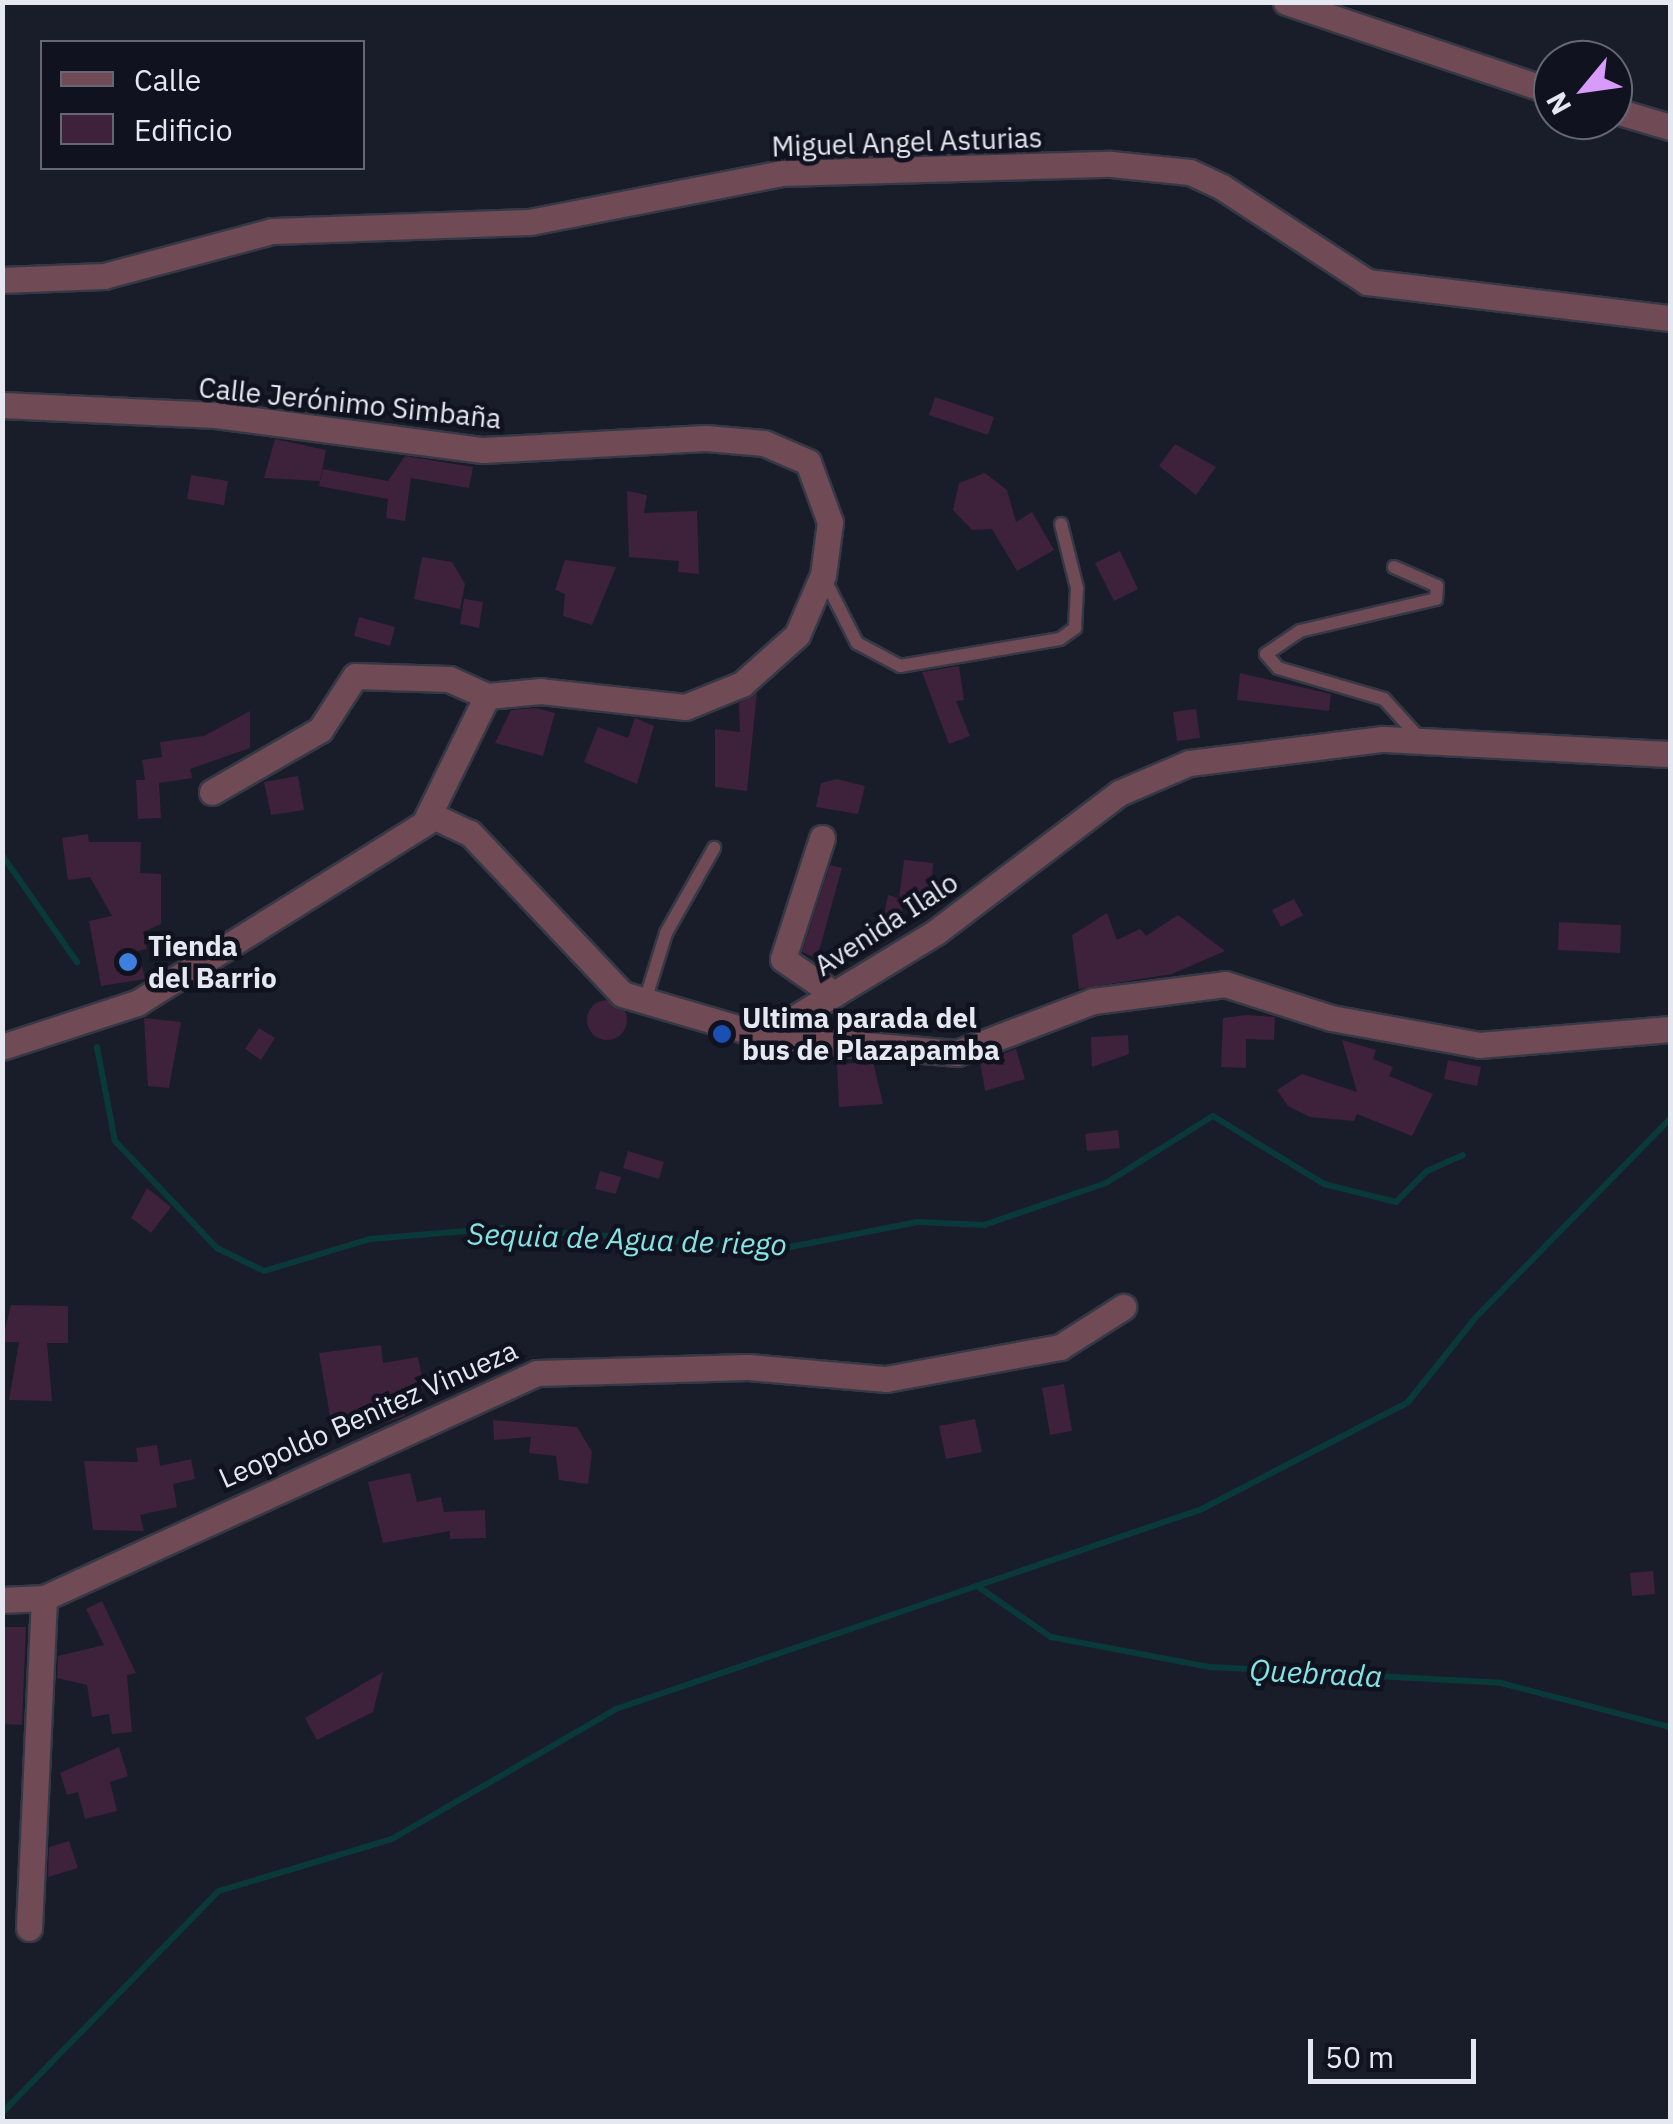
<!DOCTYPE html>
<meta charset="utf-8">
<style>
body{margin:0}
#map{position:relative;width:1673px;height:2124px;overflow:hidden;background:#191d29;font-family:"IBM Plex Sans",sans-serif}
div>[style]{position:absolute}
[style*='--x']{left:calc(var(--x)*1px);top:calc(var(--y)*1px);width:calc(var(--w)*1px);rotate:calc(var(--a)*1deg)}
.stream>*{height:6px;margin:-3px;padding:0 3px;transform-origin:3px;border-radius:3px;background:#0a3939}
.building>*{inset:0;background:#3e213a}
.round{border-radius:50%}
.roads{filter:drop-shadow(2px 0 #363945) drop-shadow(-2px 0 #363945) drop-shadow(0 2px #363945) drop-shadow(0 -2px #363945)}
.service>*{height:12px;margin:-6px;padding:0 6px;transform-origin:6px;border-radius:6px;background:#704a55}
.minor>*{height:25px;margin:-12.5px;padding:0 12.5px;transform-origin:12.5px;border-radius:12.5px;background:#704a55}
.dots>*{width:28px;height:28px;translate:-50% -50%;box-sizing:border-box;border:5px solid #10131f;border-radius:50%}
span{translate:-50% -50%;white-space:nowrap;text-align:center;line-height:1.15;-webkit-text-stroke:9px #10131f;paint-order:stroke}
.street-label{font-size:28px;color:#e5e8f1}
.poi-label{font-size:28px;color:#e5e8f1;font-weight:700}
.left{translate:0 -50%;text-align:left}
.water-label{font-size:30px;color:#84e3e3;font-style:italic}
.frame{position:absolute;inset:0;border:5px solid #e5e8f1;pointer-events:none}
.legend{position:absolute;left:40px;top:40px;width:325px;height:130px;box-sizing:border-box;background:#10131f;border:2px solid #656873;margin:0;padding:12px 18px;list-style:none;font-size:30px;color:#e5e8f1}
.legend li{display:flex;align-items:center;gap:20px;height:50px}
.legend b{width:50px;border:2px solid #656873}
.north{position:absolute;left:1533px;top:40px;width:100px;height:100px;box-sizing:border-box;background:#10131f;border:2px solid #656873;border-radius:50%;rotate:241deg;font-size:28px;font-weight:700;line-height:40px;text-align:center;color:#e5e8f1}
.north::after{content:'';display:block;margin:auto;width:35px;height:45px;background:#d79bf9;clip-path:polygon(50% 0,100% 100%,50% 72%,0 100%)}
.scale{position:absolute;left:1308px;top:2039px;width:168px;height:45px;box-sizing:border-box;border:5px solid #e5e8f1;border-top:0;padding-left:12px;font-size:30px;line-height:35px;white-space:nowrap;color:#e5e8f1;-webkit-text-stroke:8px #10131f;paint-order:stroke}
</style>
<div id="map">
<div class="stream">
<i style="--x:2;--y:855;--w:131;--a:55"></i>
<i style="--x:97;--y:1047;--w:96;--a:79.2"></i>
<i style="--x:115;--y:1141;--w:148;--a:46.4"></i>
<i style="--x:217;--y:1248;--w:52;--a:26.1"></i>
<i style="--x:264;--y:1271;--w:111;--a:-16.8"></i>
<i style="--x:370;--y:1239;--w:132;--a:-4.8"></i>
<i style="--x:502;--y:1228;--w:279;--a:4.3"></i>
<i style="--x:780;--y:1249;--w:140;--a:-11.1"></i>
<i style="--x:917;--y:1222;--w:67;--a:2.6"></i>
<i style="--x:984;--y:1225;--w:129;--a:-19"></i>
<i style="--x:1106;--y:1183;--w:126;--a:-32.1"></i>
<i style="--x:1213;--y:1116;--w:130;--a:31.5"></i>
<i style="--x:1324;--y:1184;--w:74;--a:14"></i>
<i style="--x:1396;--y:1202;--w:44;--a:-45"></i>
<i style="--x:1427;--y:1171;--w:39;--a:-24"></i>
<i style="--x:977;--y:1586;--w:90;--a:34.6"></i>
<i style="--x:1051;--y:1637;--w:162;--a:10.7"></i>
<i style="--x:1210;--y:1667;--w:291;--a:3.1"></i>
<i style="--x:1501;--y:1683;--w:175;--a:14.6"></i>
<i style="--x:2;--y:2113;--w:310;--a:-45.7"></i>
<i style="--x:219;--y:1891;--w:181;--a:-16.7"></i>
<i style="--x:392;--y:1839;--w:259;--a:-30.1"></i>
<i style="--x:616;--y:1709;--w:619;--a:-18.84"></i>
<i style="--x:1202;--y:1509;--w:232;--a:-27.4"></i>
<i style="--x:1408;--y:1402;--w:109;--a:-51.3"></i>
<i style="--x:1476;--y:1317;--w:277;--a:-45.6"></i>
</div>
<div class="building">
<i style="clip-path:polygon(935px 397px,994px 417px,988px 435px,929px 415px)"></i>
<i style="clip-path:polygon(275px 439px,326px 450px,320px 481px,264px 478px)"></i>
<i style="clip-path:polygon(1175px 444px,1216px 467px,1196px 495px,1159px 466px)"></i>
<i style="clip-path:polygon(405px 456px,473px 467px,469px 488px,411px 478px,405px 521px,386px 518px,388px 499px,319px 486px,323px 469px,388px 481px)"></i>
<i style="clip-path:polygon(985px 473px,1007px 490px,1016px 522px,1032px 512px,1054px 550px,1017px 571px,992px 529px,972px 530px,953px 510px,959px 483px)"></i>
<i style="clip-path:polygon(191px 475px,228px 481px,224px 505px,187px 499px)"></i>
<i style="clip-path:polygon(627px 491px,647px 495px,644px 513px,697px 511px,699px 574px,678px 572px,679px 561px,629px 557px)"></i>
<i style="clip-path:polygon(1120px 551px,1138px 589px,1114px 601px,1095px 563px)"></i>
<i style="clip-path:polygon(422px 557px,452px 562px,465px 584px,460px 609px,414px 599px)"></i>
<i style="clip-path:polygon(565px 560px,616px 567px,592px 625px,563px 616px,565px 594px,555px 590px)"></i>
<i style="clip-path:polygon(464px 599px,483px 602px,479px 628px,460px 624px)"></i>
<i style="clip-path:polygon(359px 617px,395px 627px,390px 646px,354px 636px)"></i>
<i style="clip-path:polygon(959px 666px,964px 700px,956px 701px,970px 736px,949px 744px,922px 672px)"></i>
<i style="clip-path:polygon(1240px 673px,1331px 694px,1329px 711px,1237px 700px)"></i>
<i style="clip-path:polygon(757px 692px,747px 791px,715px 787px,715px 729px,740px 732px,739px 703px)"></i>
<i style="clip-path:polygon(536px 708px,555px 713px,543px 756px,495px 743px,511px 710px)"></i>
<i style="clip-path:polygon(1196px 709px,1200px 738px,1177px 741px,1173px 712px)"></i>
<i style="clip-path:polygon(250px 711px,250px 748px,190px 769px,192px 778px,159px 783px,161px 818px,138px 819px,136px 780px,145px 780px,142px 760px,162px 757px,160px 742px,204px 736px)"></i>
<i style="clip-path:polygon(635px 718px,654px 726px,637px 784px,584px 762px,598px 727px,628px 738px)"></i>
<i style="clip-path:polygon(298px 776px,304px 810px,271px 815px,264px 782px)"></i>
<i style="clip-path:polygon(837px 779px,865px 786px,858px 814px,816px 807px,821px 783px)"></i>
<i style="clip-path:polygon(88px 834px,89px 842px,141px 842px,140px 873px,161px 874px,161px 924px,143px 932px,147px 949px,138px 951px,145px 979px,101px 986px,89px 921px,112px 916px,90px 877px,68px 880px,62px 838px)"></i>
<i style="clip-path:polygon(904px 860px,933px 863px,931px 898px,903px 907px,900px 925px,883px 921px,888px 895px,899px 898px)"></i>
<i style="clip-path:polygon(830px 865px,842px 868px,817px 958px,802px 952px)"></i>
<i style="clip-path:polygon(1294px 899px,1303px 915px,1281px 927px,1272px 910px)"></i>
<i style="clip-path:polygon(1107px 913px,1117px 940px,1140px 929px,1146px 936px,1178px 915px,1225px 951px,1172px 974px,1079px 989px,1072px 935px)"></i>
<i style="clip-path:polygon(1559px 922px,1621px 925px,1620px 953px,1558px 950px)"></i>
<i class="round" style="left:587px;top:1000px;width:40px;height:40px"></i>
<i style="clip-path:polygon(1246px 1015px,1275px 1017px,1274px 1040px,1246px 1039px,1246px 1068px,1221px 1067px,1223px 1018px)"></i>
<i style="clip-path:polygon(144px 1018px,181px 1022px,169px 1088px,148px 1086px)"></i>
<i style="clip-path:polygon(259px 1028px,275px 1038px,261px 1060px,245px 1049px)"></i>
<i style="clip-path:polygon(1128px 1035px,1129px 1054px,1092px 1067px,1091px 1037px)"></i>
<i style="clip-path:polygon(1342px 1040px,1376px 1050px,1373px 1059px,1393px 1067px,1389px 1076px,1433px 1094px,1412px 1136px,1357px 1114px,1354px 1121px,1310px 1117px,1288px 1106px,1277px 1090px,1302px 1074px,1357px 1092px)"></i>
<i style="clip-path:polygon(1016px 1049px,1025px 1079px,985px 1091px,980px 1062px)"></i>
<i style="clip-path:polygon(1448px 1060px,1481px 1067px,1477px 1086px,1444px 1079px)"></i>
<i style="clip-path:polygon(873px 1062px,883px 1104px,839px 1107px,837px 1064px)"></i>
<i style="clip-path:polygon(1118px 1130px,1120px 1148px,1087px 1151px,1085px 1134px)"></i>
<i style="clip-path:polygon(628px 1151px,664px 1162px,659px 1179px,623px 1168px)"></i>
<i style="clip-path:polygon(600px 1171px,621px 1177px,616px 1194px,595px 1189px)"></i>
<i style="clip-path:polygon(147px 1188px,171px 1207px,151px 1233px,131px 1218px)"></i>
<i style="clip-path:polygon(11px 1305px,68px 1306px,68px 1343px,47px 1343px,52px 1401px,9px 1400px,19px 1342px,2px 1342px)"></i>
<i style="clip-path:polygon(381px 1345px,383px 1363px,418px 1357px,424px 1388px,401px 1392px,405px 1416px,334px 1440px,319px 1353px)"></i>
<i style="clip-path:polygon(1064px 1384px,1072px 1431px,1050px 1435px,1042px 1388px)"></i>
<i style="clip-path:polygon(975px 1419px,982px 1452px,946px 1459px,939px 1426px)"></i>
<i style="clip-path:polygon(493px 1420px,577px 1427px,592px 1452px,588px 1484px,559px 1480px,556px 1456px,529px 1453px,531px 1437px,494px 1440px)"></i>
<i style="clip-path:polygon(157px 1445px,160px 1466px,191px 1459px,195px 1479px,173px 1484px,177px 1507px,140px 1515px,144px 1531px,93px 1530px,84px 1461px,138px 1462px,136px 1448px)"></i>
<i style="clip-path:polygon(410px 1473px,417px 1502px,441px 1497px,444px 1512px,485px 1510px,486px 1538px,450px 1539px,450px 1531px,383px 1543px,368px 1482px)"></i>
<i style="clip-path:polygon(1653px 1571px,1655px 1594px,1632px 1596px,1630px 1573px)"></i>
<i style="clip-path:polygon(102px 1601px,136px 1673px,127px 1675px,132px 1732px,112px 1734px,109px 1714px,92px 1717px,87px 1685px,57px 1678px,58px 1656px,104px 1645px,86px 1609px)"></i>
<i style="clip-path:polygon(2px 1627px,26px 1627px,22px 1725px,2px 1724px)"></i>
<i style="clip-path:polygon(383px 1672px,373px 1712px,317px 1740px,305px 1718px)"></i>
<i style="clip-path:polygon(119px 1747px,128px 1776px,110px 1782px,117px 1811px,85px 1819px,78px 1792px,67px 1795px,60px 1773px)"></i>
<i style="clip-path:polygon(69px 1841px,78px 1868px,48px 1877px,49px 1847px)"></i>
</div>
<div class="roads">
<div class="service">
<i style="--x:1394;--y:567;--w:47;--a:23.8"></i>
<i style="--x:1437;--y:586;--w:13;--a:94"></i>
<i style="--x:1436;--y:599;--w:140;--a:166.8"></i>
<i style="--x:1300;--y:631;--w:41;--a:145.9"></i>
<i style="--x:1266;--y:654;--w:18;--a:49"></i>
<i style="--x:1278;--y:668;--w:110;--a:16.3"></i>
<i style="--x:1384;--y:699;--w:55;--a:47.9"></i>
<i style="--x:824;--y:578;--w:73;--a:63.1"></i>
<i style="--x:857;--y:643;--w:49;--a:28.1"></i>
<i style="--x:900;--y:666;--w:162;--a:-9.6"></i>
<i style="--x:1060;--y:639;--w:19;--a:-36"></i>
<i style="--x:1075;--y:628;--w:40;--a:-87.1"></i>
<i style="--x:1077;--y:588;--w:66;--a:-104"></i>
<i style="--x:645;--y:1001;--w:71;--a:-72.8"></i>
<i style="--x:666;--y:933;--w:98;--a:-60.5"></i>
</div>
<div class="minor">
<i style="--x:1286;--y:2;--w:282;--a:18.6"></i>
<i style="--x:1613;--y:110;--w:59;--a:16.6"></i>
<i style="--x:2;--y:280;--w:102;--a:-2.2"></i>
<i style="--x:104;--y:276;--w:174;--a:-15"></i>
<i style="--x:272;--y:231;--w:258;--a:-2"></i>
<i style="--x:530;--y:222;--w:256;--a:-11"></i>
<i style="--x:781;--y:173;--w:330;--a:-1.6"></i>
<i style="--x:1111;--y:164;--w:79;--a:5.8"></i>
<i style="--x:1190;--y:172;--w:35;--a:25"></i>
<i style="--x:1222;--y:187;--w:173;--a:33.2"></i>
<i style="--x:1367;--y:282;--w:305;--a:6.8"></i>
<i style="--x:2;--y:405;--w:214;--a:2.7"></i>
<i style="--x:216;--y:415;--w:269;--a:7.5"></i>
<i style="--x:483;--y:450;--w:223;--a:-3.1"></i>
<i style="--x:706;--y:438;--w:58;--a:4.9"></i>
<i style="--x:764;--y:443;--w:48;--a:23.4"></i>
<i style="--x:808;--y:462;--w:64;--a:69.9"></i>
<i style="--x:830;--y:522;--w:53;--a:97.5"></i>
<i style="--x:823;--y:575;--w:65;--a:113.4"></i>
<i style="--x:797;--y:635;--w:74;--a:138.3"></i>
<i style="--x:742;--y:684;--w:61;--a:158"></i>
<i style="--x:685;--y:707;--w:145;--a:-173.7"></i>
<i style="--x:541;--y:691;--w:54;--a:174.7"></i>
<i style="--x:487;--y:696;--w:138;--a:116.2"></i>
<i style="--x:212;--y:792;--w:125;--a:-29.9"></i>
<i style="--x:320;--y:730;--w:64;--a:-57.1"></i>
<i style="--x:355;--y:676;--w:94;--a:1.8"></i>
<i style="--x:449;--y:679;--w:42;--a:24.1"></i>
<i style="--x:822;--y:838;--w:127;--a:107.9"></i>
<i style="--x:783;--y:959;--w:62;--a:34.5"></i>
<i style="--x:765;--y:1036;--w:193;--a:5.1"></i>
<i style="--x:957;--y:1053;--w:146;--a:-20.9"></i>
<i style="--x:1093;--y:1001;--w:133;--a:-7.3"></i>
<i style="--x:1225;--y:984;--w:111;--a:17.8"></i>
<i style="--x:1331;--y:1018;--w:150;--a:10.3"></i>
<i style="--x:1479;--y:1045;--w:192;--a:-4.8"></i>
<i style="--x:2;--y:1047;--w:142;--a:-18.1"></i>
<i style="--x:137;--y:1003;--w:351;--a:-32"></i>
<i style="--x:435;--y:817;--w:38;--a:25"></i>
<i style="--x:470;--y:833;--w:221;--a:46.6"></i>
<i style="--x:622;--y:994;--w:149;--a:16.4"></i>
<i style="--x:765;--y:1036;--w:200;--a:-31.3"></i>
<i style="--x:936;--y:932;--w:230;--a:-37.2"></i>
<i style="--x:1119;--y:793;--w:76;--a:-23.2"></i>
<i style="--x:1189;--y:763;--w:195;--a:-7.1"></i>
<i style="--x:1383;--y:739;--w:287;--a:3"></i>
<i style="--x:2;--y:1600;--w:42;--a:-2.7"></i>
<i style="--x:44;--y:1598;--w:542;--a:-24.53"></i>
<i style="--x:537;--y:1373;--w:211;--a:-1.6"></i>
<i style="--x:748;--y:1367;--w:139;--a:5"></i>
<i style="--x:886;--y:1379;--w:177;--a:-10.4"></i>
<i style="--x:1060;--y:1347;--w:75;--a:-32.4"></i>
<i style="--x:29;--y:1928;--w:330;--a:-87.4"></i>
</div>
</div>
<div class="dots">
<i style="left:128px;top:962px;background:#3f7fe0"></i>
<i style="left:722px;top:1034px;background:#1a4fb4"></i>
</div>
<div class="street-label">
<span style="left:907px;top:142px;rotate:-2deg">Miguel Angel Asturias</span>
<span style="left:350px;top:403px;rotate:6deg">Calle Jerónimo Simbaña</span>
<span style="left:886px;top:924px;rotate:-33deg">Avenida Ilalo</span>
<span style="left:368px;top:1414px;rotate:-24deg">Leopoldo Benitez Vinueza</span>
</div>
<div class="poi-label">
<span class="left" style="left:148px;top:962px">Tienda<br>del Barrio</span>
<span class="left" style="left:742px;top:1034px">Ultima parada del<br>bus de Plazapamba</span>
</div>
<div class="water-label">
<span style="left:627px;top:1239px;rotate:2deg">Sequia de Agua de riego</span>
<span style="left:1316px;top:1673px;rotate:3deg">Quebrada</span>
</div>
<div class="frame"></div>
<ul class="legend">
<li><b style="height:12px;background:#704a55"></b>Calle</li>
<li><b style="height:28px;background:#3e213a"></b>Edificio</li>
</ul>
<div class="north">N</div>
<div class="scale">50 m</div>
</div>
